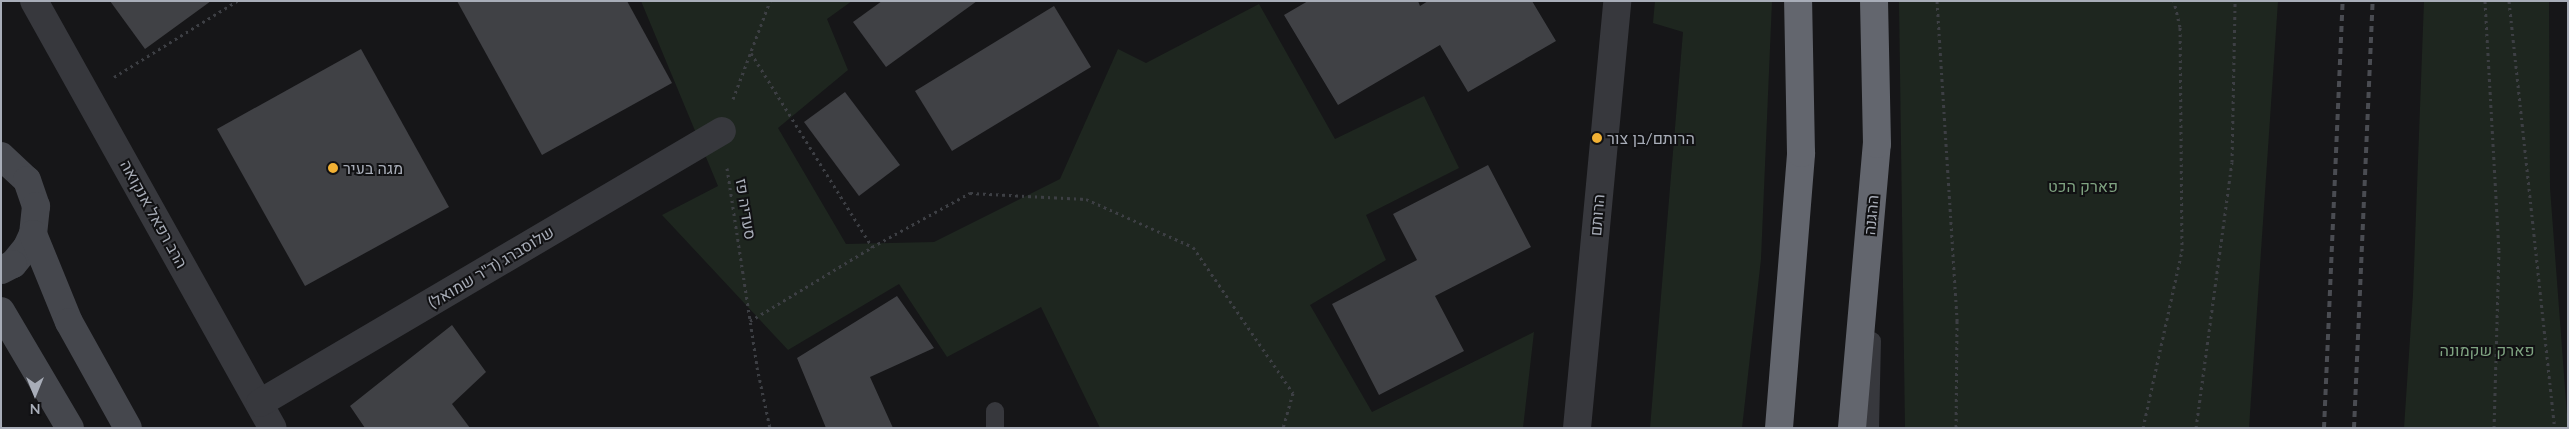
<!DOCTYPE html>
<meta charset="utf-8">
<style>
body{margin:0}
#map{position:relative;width:2569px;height:429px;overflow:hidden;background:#161618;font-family:Lato,Heebo,sans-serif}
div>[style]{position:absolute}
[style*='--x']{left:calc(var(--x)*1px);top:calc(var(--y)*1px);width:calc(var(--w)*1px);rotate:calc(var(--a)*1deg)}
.green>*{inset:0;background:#1e261f}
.building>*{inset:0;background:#404145}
.path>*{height:3px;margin-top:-1.5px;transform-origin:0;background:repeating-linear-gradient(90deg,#3d3f44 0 2.5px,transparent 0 6.5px)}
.lane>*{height:18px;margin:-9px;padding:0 9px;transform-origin:9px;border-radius:9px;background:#37383d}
.street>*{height:28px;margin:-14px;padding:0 14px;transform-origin:14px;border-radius:14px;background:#37383d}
.secondary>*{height:28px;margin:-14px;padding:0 14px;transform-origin:14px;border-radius:14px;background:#45474d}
.highway>*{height:28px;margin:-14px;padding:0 14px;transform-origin:14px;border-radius:14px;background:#63666e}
.rail>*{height:4px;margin-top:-2px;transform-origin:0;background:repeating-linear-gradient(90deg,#4a4c52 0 6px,transparent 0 11px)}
.dots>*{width:14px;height:14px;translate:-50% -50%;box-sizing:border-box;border:2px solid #111113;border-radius:50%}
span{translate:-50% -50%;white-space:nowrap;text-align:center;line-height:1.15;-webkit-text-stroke:4px #111113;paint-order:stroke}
.poi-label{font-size:16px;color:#a8adb8}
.left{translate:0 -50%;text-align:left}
.park-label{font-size:16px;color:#7fa381}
.street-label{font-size:16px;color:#a8adb8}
.frame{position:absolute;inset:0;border:2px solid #a8adb8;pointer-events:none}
.north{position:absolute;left:10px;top:369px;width:50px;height:50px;-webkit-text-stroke:4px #111113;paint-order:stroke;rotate:180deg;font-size:14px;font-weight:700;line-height:20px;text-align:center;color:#a8adb8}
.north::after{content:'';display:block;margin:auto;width:18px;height:22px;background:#a8adb8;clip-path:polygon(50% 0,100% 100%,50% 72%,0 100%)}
</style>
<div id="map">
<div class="green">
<i style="clip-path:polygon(641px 1px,852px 1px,827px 19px,848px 70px,778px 128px,846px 244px,934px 242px,1060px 179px,1118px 49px,1146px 63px,1259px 4px,1335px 139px,1424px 96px,1459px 168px,1366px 215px,1386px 260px,1310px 305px,1372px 412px,1534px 332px,1523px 428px,1100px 428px,1041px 307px,947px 357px,899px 284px,788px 350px,662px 215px,718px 186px)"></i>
<i style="clip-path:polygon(1655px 1px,1772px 1px,1761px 259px,1742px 428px,1650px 428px,1683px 32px,1653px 23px)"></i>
<i style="clip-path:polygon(1899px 1px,2278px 1px,2249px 428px,1905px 428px)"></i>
<i style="clip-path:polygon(2424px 1px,2549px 1px,2550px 188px,2568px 428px,2404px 428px,2413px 294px)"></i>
</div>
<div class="building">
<i style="clip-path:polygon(110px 1px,211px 1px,145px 49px)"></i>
<i style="clip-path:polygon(457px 1px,627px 1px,672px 83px,542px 155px)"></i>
<i style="clip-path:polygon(882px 1px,977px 1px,886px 67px,853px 22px)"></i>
<i style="clip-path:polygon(1308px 1px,1418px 1px,1420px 6px,1428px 1px,1532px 1px,1556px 41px,1468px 92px,1440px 45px,1338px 105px,1284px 15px)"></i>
<i style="clip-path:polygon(1054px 6px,1091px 67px,952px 151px,915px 91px)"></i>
<i style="clip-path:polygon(361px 49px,449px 207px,305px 286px,217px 129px)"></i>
<i style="clip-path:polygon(845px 92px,900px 165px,859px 196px,804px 122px)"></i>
<i style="clip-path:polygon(1488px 165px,1531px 247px,1435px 296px,1464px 351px,1379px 395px,1332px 304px,1417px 260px,1393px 214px)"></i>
<i style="clip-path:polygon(897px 296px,934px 348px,870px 377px,893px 428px,826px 428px,797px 358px)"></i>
<i style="clip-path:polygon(452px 325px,486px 372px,452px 404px,470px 428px,365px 428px,350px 406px)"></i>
</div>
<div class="path">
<i style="--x:1937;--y:1;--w:321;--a:86.4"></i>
<i style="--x:1957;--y:321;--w:107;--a:90.5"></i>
<i style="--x:2485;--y:1;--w:249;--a:86.8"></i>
<i style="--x:2499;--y:250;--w:178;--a:91.6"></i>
<i style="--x:2509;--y:1;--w:429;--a:83.9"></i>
<i style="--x:751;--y:53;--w:229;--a:58"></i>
<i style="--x:872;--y:247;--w:112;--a:-28.9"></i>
<i style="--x:970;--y:193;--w:116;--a:3"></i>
<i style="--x:1086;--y:199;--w:117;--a:24.2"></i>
<i style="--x:1193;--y:247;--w:177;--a:55.6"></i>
<i style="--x:1293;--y:393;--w:36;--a:106"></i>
<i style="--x:114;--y:77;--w:145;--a:-31.7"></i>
<i style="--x:733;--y:99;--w:105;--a:-69.3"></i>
<i style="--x:727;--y:168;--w:201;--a:81.4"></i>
<i style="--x:757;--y:367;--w:62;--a:78"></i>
<i style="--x:750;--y:321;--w:143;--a:-31.2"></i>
<i style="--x:2143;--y:428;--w:181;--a:-77.6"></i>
<i style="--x:2182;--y:251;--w:224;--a:-90.5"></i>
<i style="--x:2180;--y:27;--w:27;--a:-103"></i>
<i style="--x:2196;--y:428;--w:268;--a:-82.3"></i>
<i style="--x:2232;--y:162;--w:161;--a:-88.9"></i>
</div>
<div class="lane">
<i style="--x:995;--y:411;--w:17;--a:90"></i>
<i style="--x:1870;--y:428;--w:87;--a:-88.7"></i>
</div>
<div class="street">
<i style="--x:34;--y:1;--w:489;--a:60.8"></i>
<i style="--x:260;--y:403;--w:536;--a:-30.49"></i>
<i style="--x:1577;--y:428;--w:429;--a:-84.6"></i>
</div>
<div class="secondary">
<i style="--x:1;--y:156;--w:35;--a:43"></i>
<i style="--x:27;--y:180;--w:28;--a:71"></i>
<i style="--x:36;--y:206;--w:28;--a:96"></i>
<i style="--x:33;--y:234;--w:14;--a:115"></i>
<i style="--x:27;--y:247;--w:22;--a:129"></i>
<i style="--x:13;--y:264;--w:13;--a:153"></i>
<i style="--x:33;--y:234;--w:95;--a:67.8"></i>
<i style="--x:69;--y:322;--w:121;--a:60.9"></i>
<i style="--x:1;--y:311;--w:136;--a:59.5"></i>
</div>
<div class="highway">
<i style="--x:1779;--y:428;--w:276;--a:-85.4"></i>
<i style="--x:1801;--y:153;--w:152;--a:-91.1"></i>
<i style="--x:1852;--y:428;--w:285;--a:-85"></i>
<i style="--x:1877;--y:144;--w:143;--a:-91.2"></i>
</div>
<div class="rail">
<i style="--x:2324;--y:428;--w:427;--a:-87.5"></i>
<i style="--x:2354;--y:428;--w:427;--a:-87.5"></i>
</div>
<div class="dots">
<i style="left:1597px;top:138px;background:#f2b134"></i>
<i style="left:333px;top:168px;background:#f2b134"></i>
</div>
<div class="poi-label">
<span class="left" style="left:1607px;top:138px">הרותם/בן צור</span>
<span class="left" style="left:343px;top:168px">מגה בעיר</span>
</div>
<div class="park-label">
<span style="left:2083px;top:186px">פארק הכט</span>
<span style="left:2487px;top:350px">פארק שקמונה</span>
</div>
<div class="street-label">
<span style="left:746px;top:209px;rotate:81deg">סעדיה פז</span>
<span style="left:154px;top:214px;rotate:61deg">הרב רפאל אנקואה</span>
<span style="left:1597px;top:215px;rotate:-85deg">הרותם</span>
<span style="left:1871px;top:215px;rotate:-85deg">ההגנה</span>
<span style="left:491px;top:267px;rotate:-31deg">שלוסברג (ד"ר שמואל)</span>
</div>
<div class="frame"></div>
<div class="north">N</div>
</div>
